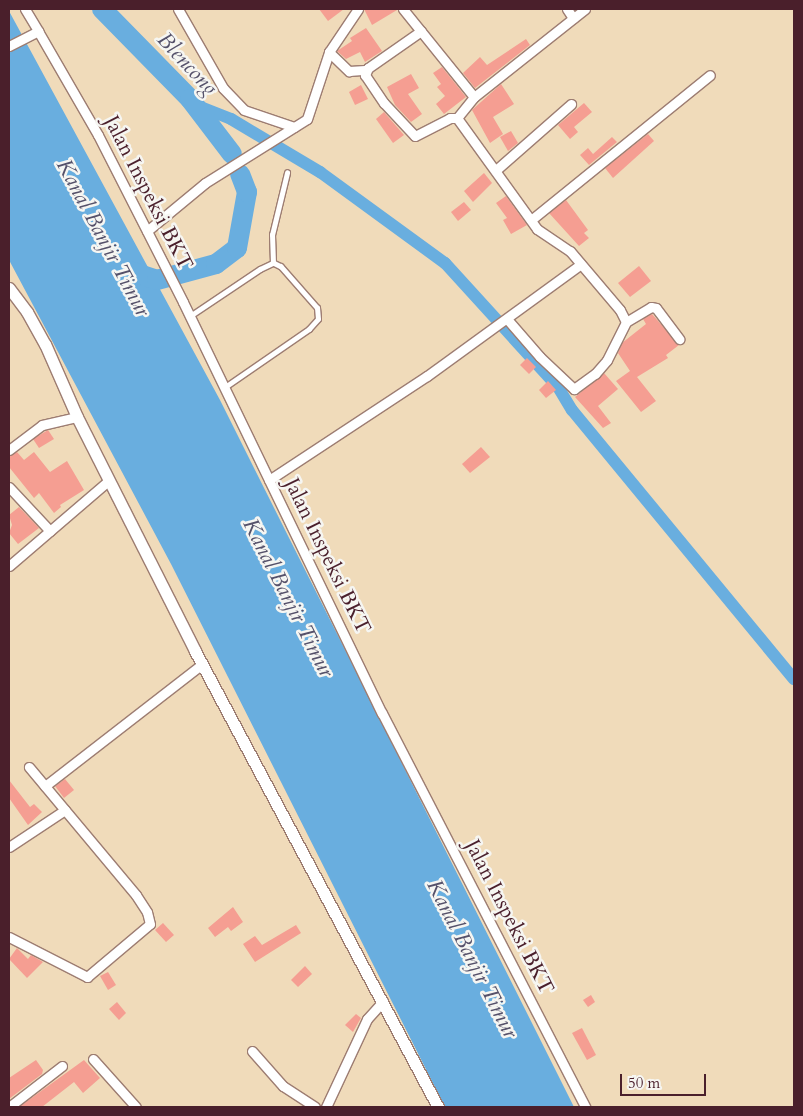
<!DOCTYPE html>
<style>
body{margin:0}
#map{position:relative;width:803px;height:1116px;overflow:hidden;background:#f0dbba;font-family:Cardo,serif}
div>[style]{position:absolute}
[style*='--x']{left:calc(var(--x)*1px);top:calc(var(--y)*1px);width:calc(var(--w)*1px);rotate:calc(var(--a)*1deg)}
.water>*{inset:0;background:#69aedf}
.canal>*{height:12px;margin:-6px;padding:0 6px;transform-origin:6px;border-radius:6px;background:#69aedf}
.river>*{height:20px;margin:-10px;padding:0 10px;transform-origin:10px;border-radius:10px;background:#69aedf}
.building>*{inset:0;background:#f59e92}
.roads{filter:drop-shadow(1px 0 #9d7d72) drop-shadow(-1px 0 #9d7d72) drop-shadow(0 1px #9d7d72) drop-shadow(0 -1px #9d7d72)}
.service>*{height:4.5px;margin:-2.25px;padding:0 2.25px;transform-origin:2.25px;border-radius:2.25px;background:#fff}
.minor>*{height:9px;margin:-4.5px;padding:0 4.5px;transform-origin:4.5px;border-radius:4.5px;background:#fff}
.tertiary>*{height:11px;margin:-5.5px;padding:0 5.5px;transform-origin:5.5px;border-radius:5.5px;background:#fff}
span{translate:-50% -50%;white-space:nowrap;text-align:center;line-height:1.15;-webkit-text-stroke:5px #f6f6f2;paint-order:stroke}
.street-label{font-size:21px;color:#4a1f2b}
.water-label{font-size:22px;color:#55516a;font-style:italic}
.frame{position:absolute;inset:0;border:10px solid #4a1f2b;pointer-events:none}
.scale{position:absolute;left:620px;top:1074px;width:86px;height:22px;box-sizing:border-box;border:2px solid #4a1f2b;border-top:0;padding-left:6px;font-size:15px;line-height:18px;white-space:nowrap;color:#4a1f2b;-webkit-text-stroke:4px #f6f6f2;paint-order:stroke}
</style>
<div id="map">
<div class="water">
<i style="clip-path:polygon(9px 11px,220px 400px,574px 1107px,445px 1107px,171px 564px,9px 260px)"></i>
</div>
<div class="canal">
<i style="--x:193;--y:104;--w:41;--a:21.5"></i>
<i style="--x:231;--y:119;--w:104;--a:30.8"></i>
<i style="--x:320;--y:172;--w:155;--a:36.1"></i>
<i style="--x:445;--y:263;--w:168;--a:47.7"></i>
<i style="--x:558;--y:387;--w:27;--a:59"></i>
<i style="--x:572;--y:410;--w:349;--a:50.5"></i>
</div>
<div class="river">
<i style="--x:102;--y:9;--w:126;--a:45.6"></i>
<i style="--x:190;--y:99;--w:69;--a:52.6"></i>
<i style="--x:130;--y:271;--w:28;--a:18"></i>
<i style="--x:157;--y:280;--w:61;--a:-15.2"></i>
<i style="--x:216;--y:264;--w:26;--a:-37"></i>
<i style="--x:237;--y:248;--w:57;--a:-79.9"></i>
<i style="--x:247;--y:192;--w:19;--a:-111"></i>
</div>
<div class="building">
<i style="clip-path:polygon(319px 9px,344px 9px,328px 21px)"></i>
<i style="clip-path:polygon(364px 9px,397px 9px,397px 10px,372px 25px)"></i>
<i style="clip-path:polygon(366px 28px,382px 51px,365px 62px,360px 52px,346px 59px,337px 51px,352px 41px,350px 38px)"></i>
<i style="clip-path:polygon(526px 39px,530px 45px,475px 88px,463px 73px,480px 57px,487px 65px)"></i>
<i style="clip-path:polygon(442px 67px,466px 97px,444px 114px,436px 104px,445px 96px,437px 87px,441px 84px,433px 73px)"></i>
<i style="clip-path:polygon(411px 74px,419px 88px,408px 94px,422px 114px,411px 122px,395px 105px,387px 87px)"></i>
<i style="clip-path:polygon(501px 84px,514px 104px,493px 117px,503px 134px,490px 143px,472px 110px)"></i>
<i style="clip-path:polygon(361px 85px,368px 99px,355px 105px,349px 92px)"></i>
<i style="clip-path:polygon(584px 103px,592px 112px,574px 127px,578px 132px,570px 139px,558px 125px)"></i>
<i style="clip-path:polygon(384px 112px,404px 135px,393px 143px,376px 119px)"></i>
<i style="clip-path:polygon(511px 131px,518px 143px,508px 151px,500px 137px)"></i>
<i style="clip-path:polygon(648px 134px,654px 141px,613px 178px,605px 168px)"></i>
<i style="clip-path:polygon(612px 137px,617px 142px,589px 165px,580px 155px,588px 148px,593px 154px)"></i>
<i style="clip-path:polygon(484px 173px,492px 183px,473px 202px,464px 191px)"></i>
<i style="clip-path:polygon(506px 196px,527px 225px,511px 234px,503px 220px,507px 218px,496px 203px)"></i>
<i style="clip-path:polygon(566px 200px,588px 230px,584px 233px,589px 238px,579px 246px,549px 213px)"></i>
<i style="clip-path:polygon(464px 202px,471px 210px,458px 221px,451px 212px)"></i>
<i style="clip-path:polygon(639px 266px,651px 281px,630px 297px,618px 283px)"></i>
<i style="clip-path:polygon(652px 314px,679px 345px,666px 355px,668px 358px,637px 377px,656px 401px,641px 412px,616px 381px,630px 371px,618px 353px,622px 343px,646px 324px,643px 319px)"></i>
<i style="clip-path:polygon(527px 358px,536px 367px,529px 374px,520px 365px)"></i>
<i style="clip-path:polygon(604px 373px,618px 389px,598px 406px,611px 423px,603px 428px,575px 397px)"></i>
<i style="clip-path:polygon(548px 381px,556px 390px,546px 398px,539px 390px)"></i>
<i style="clip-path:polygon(48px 430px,54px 439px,39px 448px,33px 439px)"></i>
<i style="clip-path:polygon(481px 447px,490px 457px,470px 473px,462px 464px)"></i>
<i style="clip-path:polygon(17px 452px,24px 460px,34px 452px,50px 472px,67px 461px,84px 490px,60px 505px,61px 507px,54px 513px,39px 493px,34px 498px,9px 467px,9px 456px)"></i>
<i style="clip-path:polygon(19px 507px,39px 528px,18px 544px,9px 533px,12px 525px,9px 515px)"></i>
<i style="clip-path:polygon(65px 779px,74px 790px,64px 798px,55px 786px)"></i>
<i style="clip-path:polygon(9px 780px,30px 807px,34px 804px,42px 812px,28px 825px,9px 798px)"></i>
<i style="clip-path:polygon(233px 907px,243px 922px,231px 931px,228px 927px,215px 937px,208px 928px)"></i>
<i style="clip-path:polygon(163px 923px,174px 935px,166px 942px,155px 930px)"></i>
<i style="clip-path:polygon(296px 925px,301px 933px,255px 962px,243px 944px,255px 936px,262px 945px)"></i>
<i style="clip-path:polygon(17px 948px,28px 959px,31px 955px,43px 962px,27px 978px,9px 959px)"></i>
<i style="clip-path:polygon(305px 966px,312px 974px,298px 987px,291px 980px)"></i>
<i style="clip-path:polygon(108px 972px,116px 985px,108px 990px,100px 976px)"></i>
<i style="clip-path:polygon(591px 995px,595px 1002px,588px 1007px,583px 1000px)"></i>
<i style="clip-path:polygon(117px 1002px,126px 1013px,119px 1020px,109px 1009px)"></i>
<i style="clip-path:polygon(356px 1014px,361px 1018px,353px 1032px,345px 1025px)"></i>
<i style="clip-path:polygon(582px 1028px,596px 1055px,587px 1060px,572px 1033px)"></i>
<i style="clip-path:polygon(36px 1060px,43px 1070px,42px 1074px,9px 1099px,9px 1078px)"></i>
<i style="clip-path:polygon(84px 1060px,100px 1078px,83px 1093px,74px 1082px,42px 1107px,19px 1107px)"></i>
</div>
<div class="roads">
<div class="service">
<i style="--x:190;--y:316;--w:84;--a:-33.9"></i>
<i style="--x:260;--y:269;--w:14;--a:-25"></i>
<i style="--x:225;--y:387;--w:102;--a:-34.6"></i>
<i style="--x:309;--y:329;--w:13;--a:-48"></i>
<i style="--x:318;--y:319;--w:11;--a:-95"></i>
<i style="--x:317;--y:308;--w:55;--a:-131.3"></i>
<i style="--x:281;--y:267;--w:9;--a:-153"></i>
<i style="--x:273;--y:263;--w:28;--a:-92"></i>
<i style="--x:272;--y:235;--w:64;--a:-76.4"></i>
</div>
<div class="minor">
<i style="--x:25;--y:9;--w:26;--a:59"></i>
<i style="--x:178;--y:9;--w:91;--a:60.3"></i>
<i style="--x:223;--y:88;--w:30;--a:46"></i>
<i style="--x:244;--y:110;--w:53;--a:18.8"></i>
<i style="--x:403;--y:9;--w:113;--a:51.1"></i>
<i style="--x:567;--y:9;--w:11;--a:56"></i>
<i style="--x:585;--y:9;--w:142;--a:141.6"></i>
<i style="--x:474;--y:97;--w:27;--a:129"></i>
<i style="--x:457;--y:118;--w:137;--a:54.2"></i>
<i style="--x:537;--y:229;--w:40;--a:34"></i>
<i style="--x:570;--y:251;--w:77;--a:49.7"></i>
<i style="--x:620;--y:310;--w:13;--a:63"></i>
<i style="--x:421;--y:31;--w:65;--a:145.1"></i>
<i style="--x:368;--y:68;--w:8;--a:113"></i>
<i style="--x:365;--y:75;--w:34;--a:56"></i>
<i style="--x:384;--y:103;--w:45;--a:46.8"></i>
<i style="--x:415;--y:136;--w:39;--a:-27"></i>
<i style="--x:450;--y:118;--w:7;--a:0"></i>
<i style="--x:9;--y:46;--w:33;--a:-27"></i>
<i style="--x:38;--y:31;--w:120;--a:60"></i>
<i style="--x:98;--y:135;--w:187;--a:63"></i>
<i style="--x:183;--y:302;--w:457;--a:64.2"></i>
<i style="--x:382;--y:713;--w:443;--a:62.7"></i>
<i style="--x:329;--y:52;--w:28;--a:44"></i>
<i style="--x:349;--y:71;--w:16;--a:-4"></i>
<i style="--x:496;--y:170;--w:100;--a:-41.3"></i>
<i style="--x:531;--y:220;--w:230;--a:-39"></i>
<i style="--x:147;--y:231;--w:75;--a:-39.6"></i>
<i style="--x:205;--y:183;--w:120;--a:-32.1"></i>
<i style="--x:307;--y:119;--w:71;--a:-71.8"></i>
<i style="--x:329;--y:52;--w:52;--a:-56"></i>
<i style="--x:507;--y:319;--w:50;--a:49"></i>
<i style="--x:540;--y:357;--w:47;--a:43.3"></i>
<i style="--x:574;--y:389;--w:26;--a:-36"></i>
<i style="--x:595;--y:374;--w:18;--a:-49"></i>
<i style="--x:607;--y:360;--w:42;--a:-63.4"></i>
<i style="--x:626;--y:322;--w:29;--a:-31"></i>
<i style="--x:651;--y:307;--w:5;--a:11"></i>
<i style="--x:656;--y:308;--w:39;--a:53"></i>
<i style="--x:9;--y:450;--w:41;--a:-37.1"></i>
<i style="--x:42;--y:425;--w:36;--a:-13"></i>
<i style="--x:269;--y:480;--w:189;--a:-33.4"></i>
<i style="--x:427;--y:376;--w:190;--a:-36"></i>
<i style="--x:9;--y:487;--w:60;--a:47"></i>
<i style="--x:9;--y:566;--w:130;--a:-40.6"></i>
<i style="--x:45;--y:786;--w:199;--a:-37.8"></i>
<i style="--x:9;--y:847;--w:67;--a:-33.5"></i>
<i style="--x:9;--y:937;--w:88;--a:27.1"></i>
<i style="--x:87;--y:977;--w:82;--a:-40.1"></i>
<i style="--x:150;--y:924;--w:12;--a:-104"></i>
<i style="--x:147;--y:912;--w:20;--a:-123"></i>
<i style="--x:136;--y:895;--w:167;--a:-129.9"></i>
<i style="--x:252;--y:1051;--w:47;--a:48.5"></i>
<i style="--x:283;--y:1086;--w:38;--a:33"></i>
<i style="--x:93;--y:1059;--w:64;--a:48.1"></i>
<i style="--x:9;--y:1107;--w:67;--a:-37.7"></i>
<i style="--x:326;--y:1107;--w:97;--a:-65"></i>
<i style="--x:367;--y:1019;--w:24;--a:-48"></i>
</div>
<div class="tertiary">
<i style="--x:9;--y:288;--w:30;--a:53"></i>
<i style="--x:27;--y:312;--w:37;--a:61"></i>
<i style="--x:45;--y:344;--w:80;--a:66.3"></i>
<i style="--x:77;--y:417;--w:262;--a:63.2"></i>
<i style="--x:195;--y:651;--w:517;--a:61.95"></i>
</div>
</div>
<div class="street-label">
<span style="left:148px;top:193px;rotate:63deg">Jalan Inspeksi BKT</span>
<span style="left:327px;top:556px;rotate:64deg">Jalan Inspeksi BKT</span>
<span style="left:509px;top:917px;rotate:63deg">Jalan Inspeksi BKT</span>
</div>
<div class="water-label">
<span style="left:187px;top:64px;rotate:47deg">Blencong</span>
<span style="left:103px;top:238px;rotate:62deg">Kanal Banjir Timur</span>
<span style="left:288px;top:598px;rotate:63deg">Kanal Banjir Timur</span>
<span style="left:472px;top:959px;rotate:63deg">Kanal Banjir Timur</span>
</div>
<div class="frame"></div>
<div class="scale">50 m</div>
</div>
